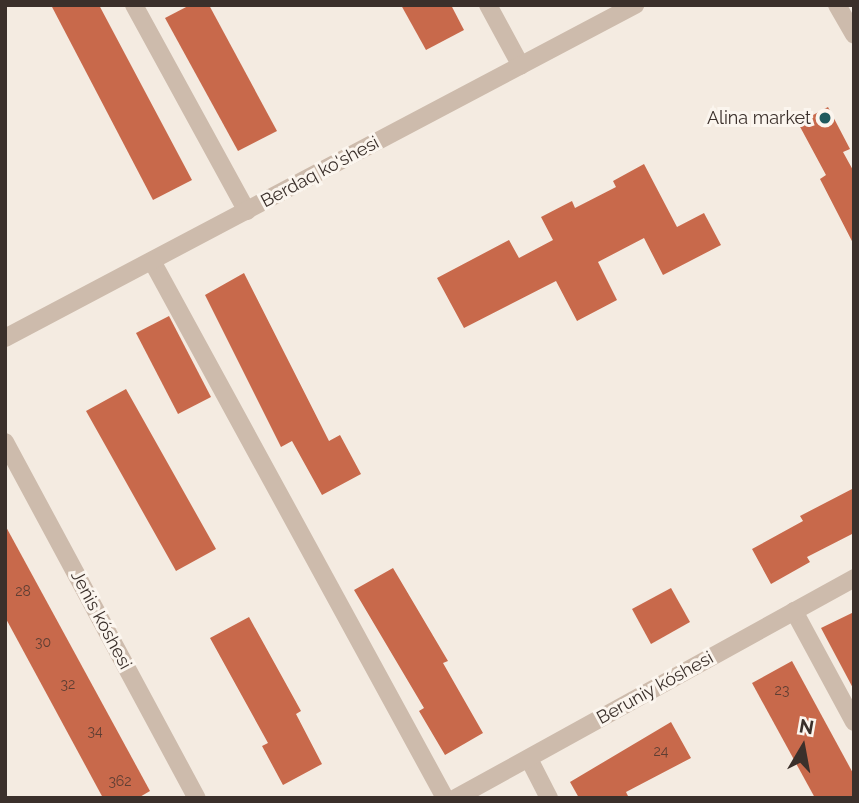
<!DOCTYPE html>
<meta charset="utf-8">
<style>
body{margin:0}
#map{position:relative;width:859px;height:803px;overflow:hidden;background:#f4ebe1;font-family:Raleway,sans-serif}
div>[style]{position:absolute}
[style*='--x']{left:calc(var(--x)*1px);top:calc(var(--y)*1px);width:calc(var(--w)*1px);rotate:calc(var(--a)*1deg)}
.building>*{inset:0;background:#c8694b}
.minor>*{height:18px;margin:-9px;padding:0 9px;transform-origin:9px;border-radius:9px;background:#cdbbac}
.tertiary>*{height:18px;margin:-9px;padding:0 9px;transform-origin:9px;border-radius:9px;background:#cdbbac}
.dots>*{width:19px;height:19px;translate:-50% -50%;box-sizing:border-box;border:4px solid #fbf5ee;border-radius:50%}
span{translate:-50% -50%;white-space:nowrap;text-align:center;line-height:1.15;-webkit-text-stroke:6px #fbf5ee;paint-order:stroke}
.number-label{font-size:14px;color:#5e3e33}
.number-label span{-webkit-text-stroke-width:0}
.poi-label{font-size:18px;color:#3b302b}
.right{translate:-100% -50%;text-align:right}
.street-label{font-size:18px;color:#3b302b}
.frame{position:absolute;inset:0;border:7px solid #3b302b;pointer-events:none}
.north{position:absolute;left:768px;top:712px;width:70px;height:70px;-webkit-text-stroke:5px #fbf5ee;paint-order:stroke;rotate:10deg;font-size:19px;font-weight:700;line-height:28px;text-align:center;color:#3b302b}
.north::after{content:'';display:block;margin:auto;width:24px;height:32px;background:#3b302b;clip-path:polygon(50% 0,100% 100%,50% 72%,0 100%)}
</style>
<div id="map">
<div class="building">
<i style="clip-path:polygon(51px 5px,99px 5px,192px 180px,153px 200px)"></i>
<i style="clip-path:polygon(190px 5px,209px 5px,277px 131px,238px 151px,165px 18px)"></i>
<i style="clip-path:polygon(401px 5px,451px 5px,464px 30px,426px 50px)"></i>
<i style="clip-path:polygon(828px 107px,850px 149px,843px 152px,854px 172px,854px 245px,820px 179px,826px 175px,798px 123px)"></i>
<i style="clip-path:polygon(644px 164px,677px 227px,704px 213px,721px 245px,663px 275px,644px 238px,598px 262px,617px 300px,577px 321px,556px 281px,464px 328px,437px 278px,509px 240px,519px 258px,553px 240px,541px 217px,572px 201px,575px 208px,616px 187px,613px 181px)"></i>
<i style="clip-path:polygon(244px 273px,329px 441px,340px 435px,361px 474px,322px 495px,292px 441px,281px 447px,205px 295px)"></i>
<i style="clip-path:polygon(169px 316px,211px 397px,178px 414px,136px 333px)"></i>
<i style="clip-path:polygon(126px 389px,216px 549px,176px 571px,86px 411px)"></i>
<i style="clip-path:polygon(854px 488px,854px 533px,807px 557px,810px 562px,771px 584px,752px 549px,803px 521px,800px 516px)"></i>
<i style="clip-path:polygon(5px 525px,150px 791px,138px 798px,103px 798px,5px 617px)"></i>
<i style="clip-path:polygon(393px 568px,448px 661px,443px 663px,483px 733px,445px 755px,419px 711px,424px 708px,354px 590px)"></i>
<i style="clip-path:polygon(671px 588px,690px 622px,651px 644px,632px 609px)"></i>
<i style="clip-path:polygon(854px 612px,854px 690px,821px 628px)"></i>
<i style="clip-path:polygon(249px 617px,301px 711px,296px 714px,322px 764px,283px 785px,262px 746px,268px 743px,210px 638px)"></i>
<i style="clip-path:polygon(792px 661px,854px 775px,854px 798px,815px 798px,752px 683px)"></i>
<i style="clip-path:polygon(671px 722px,691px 758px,626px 792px,629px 798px,579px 798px,570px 782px)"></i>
</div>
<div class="minor">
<i style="--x:134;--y:5;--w:235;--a:61.3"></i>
<i style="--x:488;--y:5;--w:69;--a:61.6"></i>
<i style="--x:837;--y:5;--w:34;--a:60"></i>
<i style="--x:152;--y:261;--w:612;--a:61.38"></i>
<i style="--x:5;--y:442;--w:404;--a:61.7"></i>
<i style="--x:794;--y:611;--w:126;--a:61.6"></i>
<i style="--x:529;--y:759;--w:44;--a:62.9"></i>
<i style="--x:456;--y:798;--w:455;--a:-28.9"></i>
</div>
<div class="tertiary">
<i style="--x:5;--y:338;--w:713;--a:-27.86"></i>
</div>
<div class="dots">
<i style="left:825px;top:118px;background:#1f5a5e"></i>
</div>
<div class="number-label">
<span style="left:23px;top:591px">28</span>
<span style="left:43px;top:642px">30</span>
<span style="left:68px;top:684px">32</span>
<span style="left:782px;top:690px">23</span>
<span style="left:95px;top:731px">34</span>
<span style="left:661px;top:751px">24</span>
<span style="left:120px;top:781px">362</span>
</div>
<div class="poi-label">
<span class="right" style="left:811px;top:118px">Alina market</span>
</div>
<div class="street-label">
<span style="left:320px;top:172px;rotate:-28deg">Berdaq ko'shesi</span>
<span style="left:101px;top:620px;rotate:62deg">Jeńis kóshesi</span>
<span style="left:655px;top:688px;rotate:-29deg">Beruniy kóshesi</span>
</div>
<div class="frame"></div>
<div class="north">N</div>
</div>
